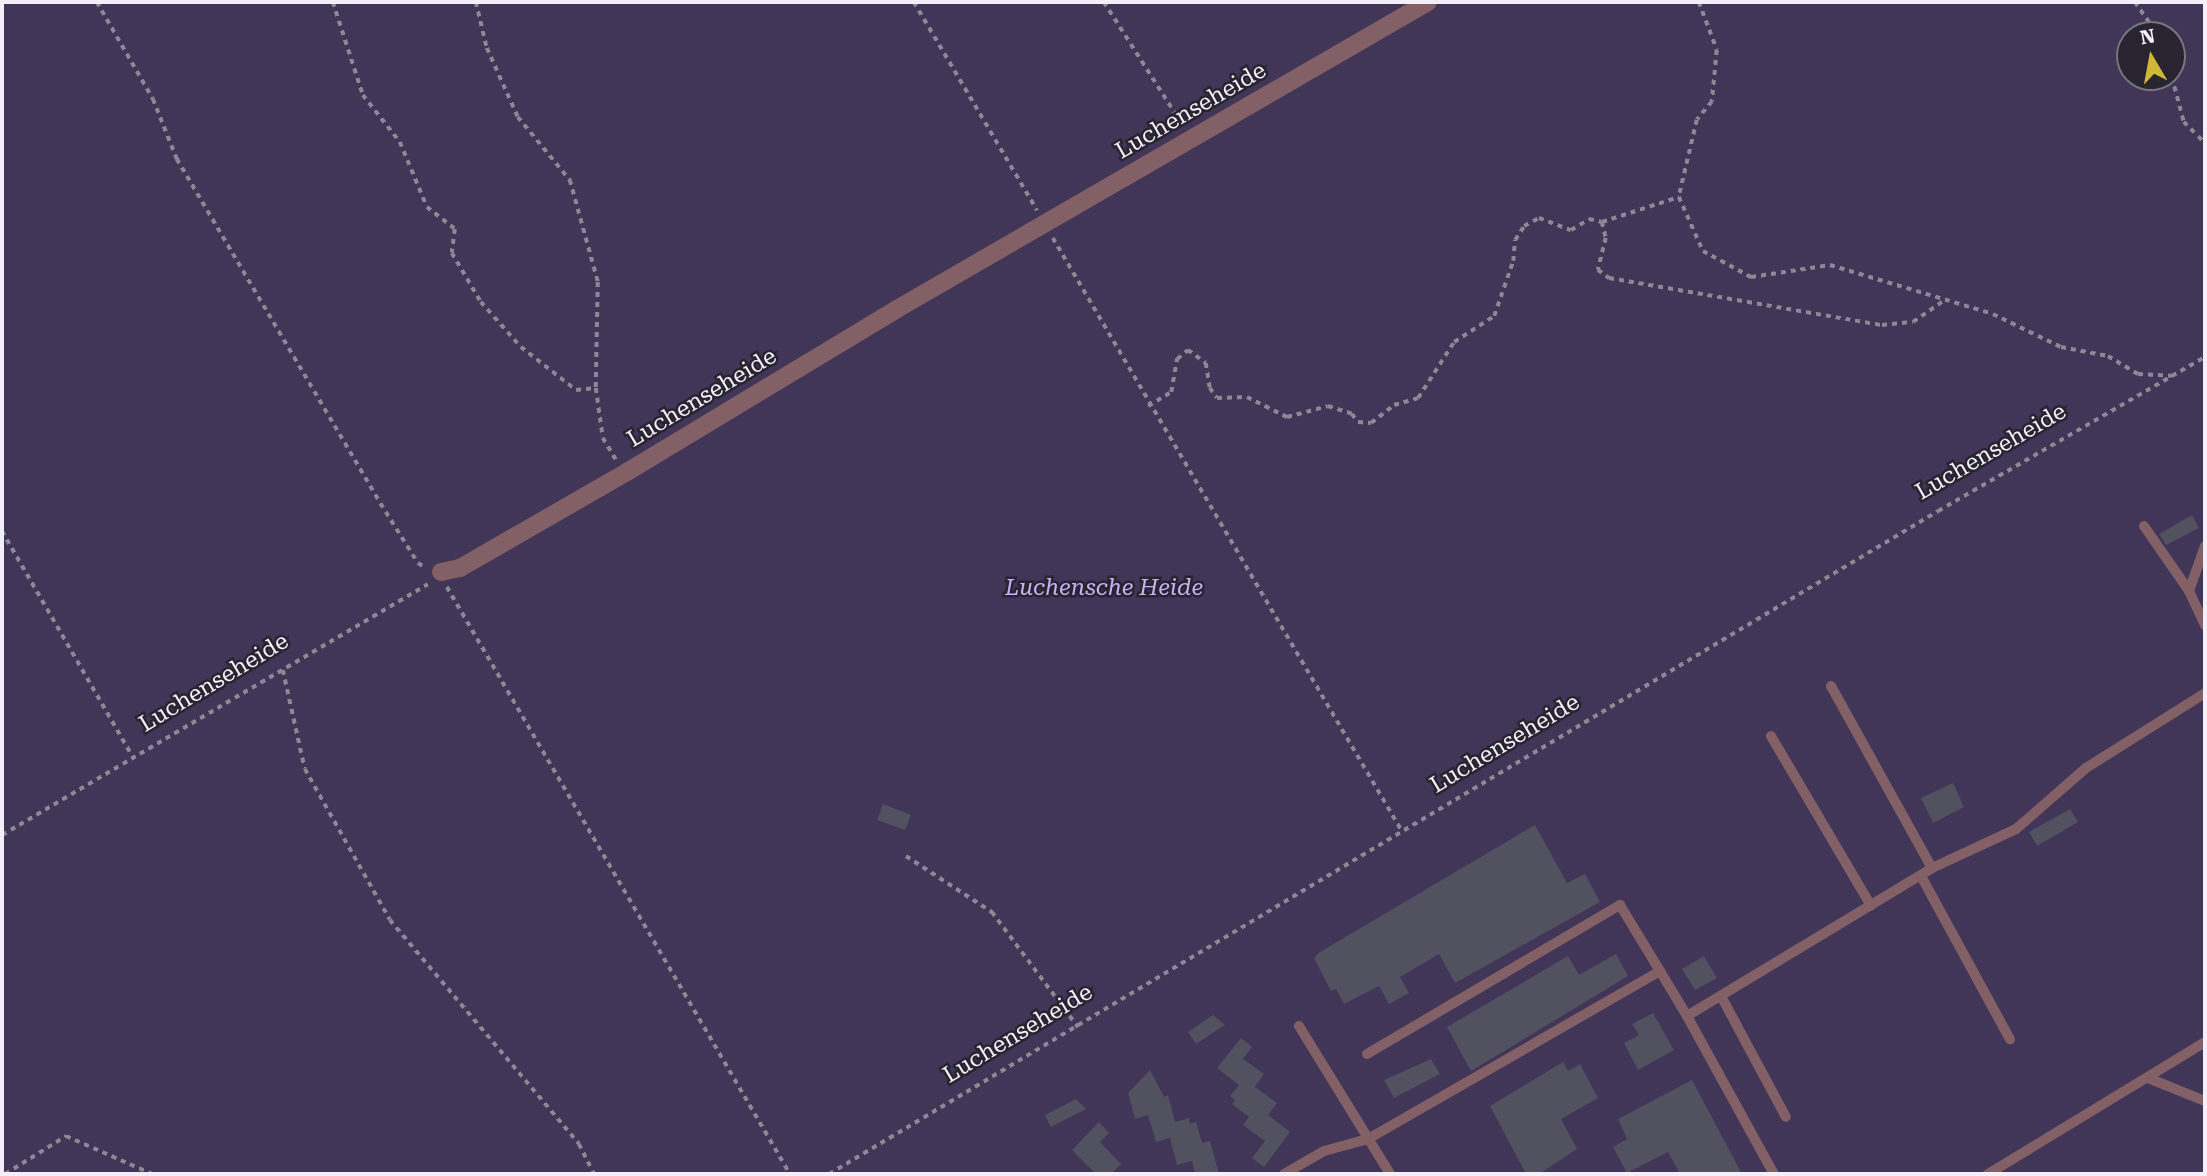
<!DOCTYPE html>
<style>
body{margin:0}
#map{position:relative;width:2207px;height:1176px;overflow:hidden;background:#312d3a;font-family:"Roboto Serif",serif}
div>[style]{position:absolute}
[style*='--x']{left:calc(var(--x)*1px);top:calc(var(--y)*1px);width:calc(var(--w)*1px);rotate:calc(var(--a)*1deg)}
.green>*{inset:0;background:#413558}
.building>*{inset:0;background:#52515f}
.path>*{height:3.5px;margin-top:-1.75px;transform-origin:0;background:repeating-linear-gradient(90deg,#8d8994 0 5px,transparent 0 10px)}
.lane>*{height:10px;margin:-5px;padding:0 5px;transform-origin:5px;border-radius:5px;background:#826065}
.street>*{height:18px;margin:-9px;padding:0 9px;transform-origin:9px;border-radius:9px;background:#826065}
span{translate:-50% -50%;white-space:nowrap;text-align:center;line-height:1.15;-webkit-text-stroke:5px #282430;paint-order:stroke}
.street-label{font-size:23px;color:#f2eff8}
.park-label{font-size:23px;color:#c9b0f8;font-style:italic}
.frame{position:absolute;inset:0;border:4px solid #f2eff8;pointer-events:none}
.north{position:absolute;left:2116px;top:21px;width:70px;height:70px;box-sizing:border-box;background:#282430;border:2px solid #797580;border-radius:50%;rotate:350deg;font-size:19px;font-weight:700;line-height:28px;text-align:center;color:#f2eff8}
.north::after{content:'';display:block;margin:auto;width:24px;height:32px;background:#cfb837;clip-path:polygon(50% 0,100% 100%,50% 72%,0 100%)}
</style>
<div id="map">
<div class="green">
<i style="clip-path:polygon(evenodd,2px 2px,2205px 2px,2205px 1174px,2px 1174px,2px 2px,2130px 35px,2172px 35px,2172px 77px,2130px 77px,2130px 35px)"></i>
</div>
<div class="building">
<i style="clip-path:polygon(2192px 515px,2199px 528px,2166px 545px,2159px 534px)"></i>
<i style="clip-path:polygon(1953px 783px,1964px 807px,1933px 823px,1921px 798px)"></i>
<i style="clip-path:polygon(883px 804px,911px 815px,905px 830px,877px 820px)"></i>
<i style="clip-path:polygon(2070px 809px,2078px 822px,2037px 846px,2029px 832px)"></i>
<i style="clip-path:polygon(1535px 825px,1567px 883px,1585px 874px,1600px 902px,1455px 983px,1439px 954px,1400px 977px,1409px 993px,1389px 1004px,1379px 986px,1344px 1004px,1336px 989px,1331px 991px,1314px 958px,1320px 952px)"></i>
<i style="clip-path:polygon(1616px 954px,1628px 976px,1471px 1071px,1447px 1027px,1568px 956px,1579px 975px)"></i>
<i style="clip-path:polygon(1704px 956px,1717px 978px,1695px 990px,1682px 969px)"></i>
<i style="clip-path:polygon(1653px 1013px,1674px 1050px,1638px 1070px,1624px 1043px,1639px 1035px,1632px 1024px)"></i>
<i style="clip-path:polygon(1213px 1015px,1225px 1025px,1196px 1044px,1188px 1032px)"></i>
<i style="clip-path:polygon(1241px 1038px,1252px 1047px,1243px 1059px,1264px 1074px,1255px 1087px,1277px 1103px,1268px 1115px,1290px 1132px,1264px 1167px,1252px 1158px,1265px 1141px,1243px 1125px,1249px 1117px,1232px 1104px,1235px 1100px,1230px 1096px,1239px 1085px,1217px 1068px)"></i>
<i style="clip-path:polygon(1431px 1059px,1440px 1074px,1394px 1098px,1384px 1080px)"></i>
<i style="clip-path:polygon(1563px 1062px,1568px 1071px,1580px 1064px,1598px 1098px,1561px 1119px,1577px 1149px,1539px 1174px,1526px 1174px,1490px 1106px)"></i>
<i style="clip-path:polygon(1150px 1070px,1164px 1097px,1168px 1095px,1175px 1122px,1189px 1118px,1190px 1124px,1196px 1122px,1202px 1143px,1210px 1141px,1219px 1174px,1195px 1174px,1192px 1161px,1177px 1165px,1170px 1138px,1156px 1142px,1148px 1115px,1135px 1119px,1128px 1093px)"></i>
<i style="clip-path:polygon(1692px 1080px,1742px 1174px,1680px 1174px,1668px 1152px,1627px 1173px,1613px 1147px,1627px 1139px,1618px 1119px)"></i>
<i style="clip-path:polygon(1076px 1099px,1086px 1109px,1051px 1127px,1045px 1115px)"></i>
<i style="clip-path:polygon(1099px 1122px,1109px 1133px,1100px 1142px,1121px 1164px,1111px 1174px,1096px 1174px,1072px 1150px)"></i>
</div>
<div class="path">
<i style="--x:97;--y:2;--w:112;--a:60"></i>
<i style="--x:153;--y:99;--w:65;--a:68.2"></i>
<i style="--x:177;--y:159;--w:410;--a:59.4"></i>
<i style="--x:386;--y:512;--w:60;--a:57.9"></i>
<i style="--x:418;--y:563;--w:9;--a:32"></i>
<i style="--x:333;--y:2;--w:98;--a:72.1"></i>
<i style="--x:363;--y:95;--w:60;--a:51.8"></i>
<i style="--x:400;--y:142;--w:70;--a:67.4"></i>
<i style="--x:427;--y:207;--w:36;--a:38"></i>
<i style="--x:455;--y:229;--w:24;--a:97"></i>
<i style="--x:452;--y:253;--w:57;--a:59.4"></i>
<i style="--x:481;--y:302;--w:60;--a:48.4"></i>
<i style="--x:521;--y:347;--w:70;--a:38"></i>
<i style="--x:576;--y:390;--w:20;--a:-6"></i>
<i style="--x:476;--y:2;--w:47;--a:76.6"></i>
<i style="--x:487;--y:48;--w:76;--a:65.8"></i>
<i style="--x:518;--y:117;--w:82;--a:50.5"></i>
<i style="--x:570;--y:180;--w:106;--a:74.6"></i>
<i style="--x:598;--y:282;--w:106;--a:91.1"></i>
<i style="--x:596;--y:388;--w:50;--a:82"></i>
<i style="--x:603;--y:438;--w:26;--a:59"></i>
<i style="--x:914;--y:2;--w:242;--a:59.4"></i>
<i style="--x:1104;--y:2;--w:145;--a:57.4"></i>
<i style="--x:1699;--y:2;--w:51;--a:69.4"></i>
<i style="--x:1717;--y:50;--w:52;--a:95.5"></i>
<i style="--x:1712;--y:102;--w:23;--a:130"></i>
<i style="--x:1697;--y:120;--w:79;--a:103.2"></i>
<i style="--x:1679;--y:197;--w:59;--a:66"></i>
<i style="--x:1703;--y:251;--w:55;--a:28.4"></i>
<i style="--x:1751;--y:277;--w:80;--a:-8.6"></i>
<i style="--x:1830;--y:265;--w:170;--a:16.7"></i>
<i style="--x:1993;--y:314;--w:76;--a:25.9"></i>
<i style="--x:2061;--y:347;--w:48;--a:10.8"></i>
<i style="--x:2108;--y:356;--w:35;--a:31"></i>
<i style="--x:2138;--y:374;--w:34;--a:3"></i>
<i style="--x:2135;--y:2;--w:40;--a:55.1"></i>
<i style="--x:2172;--y:77;--w:47;--a:75.1"></i>
<i style="--x:2184;--y:122;--w:30;--a:45"></i>
<i style="--x:1602;--y:222;--w:81;--a:-18"></i>
<i style="--x:1053;--y:238;--w:690;--a:59.53"></i>
<i style="--x:1148;--y:406;--w:27;--a:-31"></i>
<i style="--x:1171;--y:392;--w:34;--a:-80"></i>
<i style="--x:1177;--y:359;--w:14;--a:-39"></i>
<i style="--x:1188;--y:350;--w:22;--a:36"></i>
<i style="--x:1206;--y:363;--w:25;--a:81"></i>
<i style="--x:1210;--y:388;--w:12;--a:55"></i>
<i style="--x:1217;--y:398;--w:30;--a:-2"></i>
<i style="--x:1247;--y:397;--w:45;--a:26.6"></i>
<i style="--x:1287;--y:417;--w:42;--a:-15"></i>
<i style="--x:1328;--y:406;--w:25;--a:18"></i>
<i style="--x:1352;--y:414;--w:10;--a:53"></i>
<i style="--x:1358;--y:422;--w:13;--a:4"></i>
<i style="--x:1371;--y:423;--w:29;--a:-38"></i>
<i style="--x:1394;--y:405;--w:25;--a:-16"></i>
<i style="--x:1418;--y:398;--w:67;--a:-57.3"></i>
<i style="--x:1454;--y:342;--w:48;--a:-33"></i>
<i style="--x:1494;--y:316;--w:58;--a:-70.9"></i>
<i style="--x:1513;--y:261;--w:21;--a:-85"></i>
<i style="--x:1515;--y:240;--w:17;--a:-57"></i>
<i style="--x:1524;--y:226;--w:17;--a:-28"></i>
<i style="--x:1539;--y:218;--w:34;--a:21"></i>
<i style="--x:1571;--y:230;--w:21;--a:-31"></i>
<i style="--x:1589;--y:219;--w:13;--a:13"></i>
<i style="--x:1602;--y:222;--w:16;--a:76"></i>
<i style="--x:1606;--y:238;--w:33;--a:104"></i>
<i style="--x:1598;--y:270;--w:14;--a:36"></i>
<i style="--x:1609;--y:278;--w:277;--a:9.8"></i>
<i style="--x:1882;--y:325;--w:31;--a:-6"></i>
<i style="--x:1913;--y:322;--w:40;--a:-34.9"></i>
<i style="--x:2;--y:531;--w:263;--a:59.9"></i>
<i style="--x:447;--y:587;--w:680;--a:59.7"></i>
<i style="--x:283;--y:670;--w:101;--a:77.5"></i>
<i style="--x:305;--y:769;--w:173;--a:60.6"></i>
<i style="--x:390;--y:920;--w:293;--a:49.8"></i>
<i style="--x:579;--y:1144;--w:34;--a:63"></i>
<i style="--x:2;--y:835;--w:494;--a:-30.5"></i>
<i style="--x:906;--y:856;--w:103;--a:33.1"></i>
<i style="--x:992;--y:912;--w:144;--a:53.2"></i>
<i style="--x:5;--y:1174;--w:72;--a:-31.9"></i>
<i style="--x:66;--y:1136;--w:94;--a:23.8"></i>
<i style="--x:829;--y:1174;--w:1292;--a:-30.87"></i>
<i style="--x:1938;--y:511;--w:308;--a:-30"></i>
</div>
<div class="lane">
<i style="--x:2144;--y:526;--w:79;--a:55.3"></i>
<i style="--x:2205;--y:546;--w:48;--a:109.6"></i>
<i style="--x:2189;--y:591;--w:38;--a:65"></i>
<i style="--x:1831;--y:686;--w:208;--a:61"></i>
<i style="--x:1771;--y:736;--w:197;--a:59.5"></i>
<i style="--x:1921;--y:876;--w:186;--a:61.4"></i>
<i style="--x:1721;--y:996;--w:137;--a:61.8"></i>
<i style="--x:1687;--y:1016;--w:180;--a:61.2"></i>
<i style="--x:1299;--y:1026;--w:174;--a:58.4"></i>
<i style="--x:1367;--y:1054;--w:294;--a:-30.5"></i>
<i style="--x:1620;--y:905;--w:77;--a:58.8"></i>
<i style="--x:2148;--y:1078;--w:61;--a:22"></i>
<i style="--x:1284;--y:1174;--w:46;--a:-29.9"></i>
<i style="--x:1324;--y:1151;--w:46;--a:-15.3"></i>
<i style="--x:1368;--y:1139;--w:337;--a:-29.9"></i>
<i style="--x:1660;--y:971;--w:52;--a:59"></i>
<i style="--x:1687;--y:1016;--w:286;--a:-31.1"></i>
<i style="--x:1932;--y:868;--w:93;--a:-24.9"></i>
<i style="--x:2016;--y:829;--w:93;--a:-41.1"></i>
<i style="--x:2086;--y:768;--w:141;--a:-32.2"></i>
<i style="--x:1988;--y:1174;--w:254;--a:-31.3"></i>
</div>
<div class="street">
<i style="--x:441;--y:572;--w:19;--a:-12"></i>
<i style="--x:460;--y:568;--w:193;--a:-29.9"></i>
<i style="--x:627;--y:472;--w:315;--a:-31.1"></i>
<i style="--x:897;--y:309;--w:613;--a:-30.03"></i>
</div>
<div class="street-label">
<span style="left:1191px;top:111px;rotate:-30deg">Luchenseheide</span>
<span style="left:702px;top:398px;rotate:-31deg">Luchenseheide</span>
<span style="left:1991px;top:452px;rotate:-30deg">Luchenseheide</span>
<span style="left:214px;top:683px;rotate:-31deg">Luchenseheide</span>
<span style="left:1505px;top:744px;rotate:-31deg">Luchenseheide</span>
<span style="left:1018px;top:1034px;rotate:-31deg">Luchenseheide</span>
</div>
<div class="park-label">
<span style="left:1104px;top:588px">Luchensche Heide</span>
</div>
<div class="frame"></div>
<div class="north">N</div>
</div>
